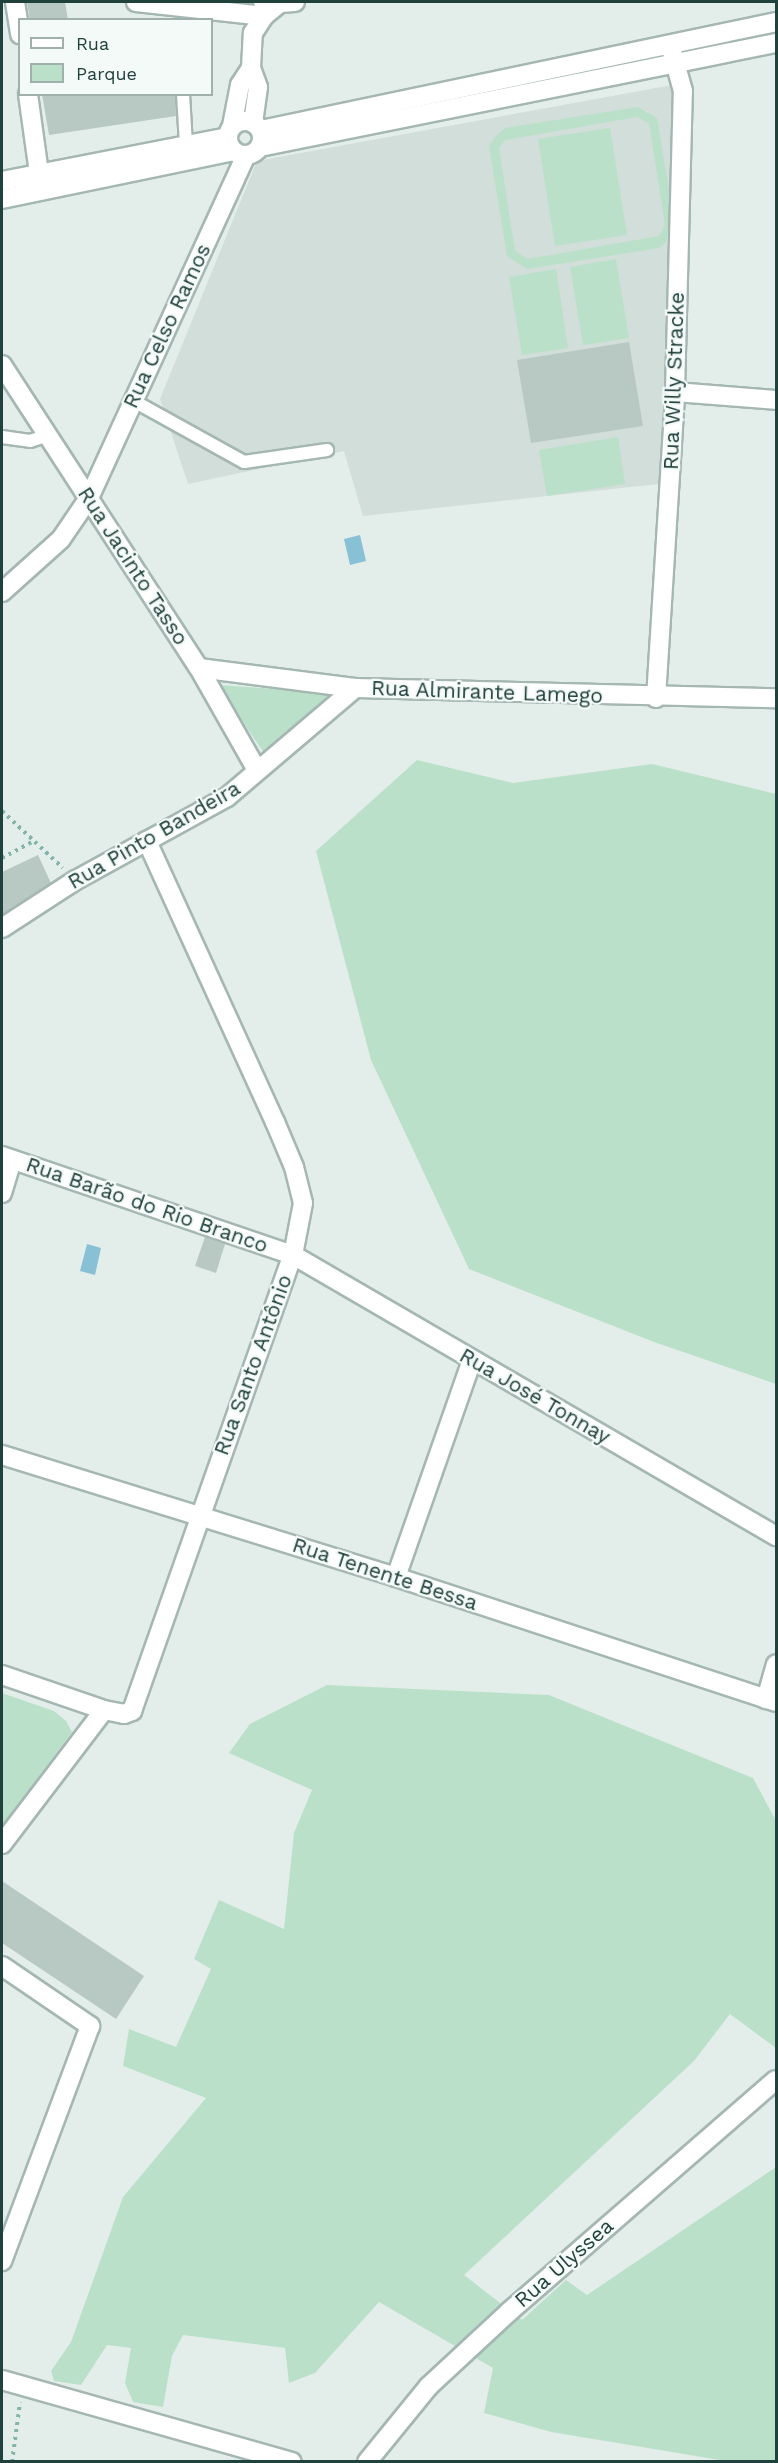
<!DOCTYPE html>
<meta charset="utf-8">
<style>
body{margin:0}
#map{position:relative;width:778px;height:2463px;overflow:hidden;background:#e3eeea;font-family:"Work Sans",sans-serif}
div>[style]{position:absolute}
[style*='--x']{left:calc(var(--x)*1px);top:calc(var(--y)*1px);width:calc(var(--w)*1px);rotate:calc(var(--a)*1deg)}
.built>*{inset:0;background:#d1deda}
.green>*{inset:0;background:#bbe0c9}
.water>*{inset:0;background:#88c1d6}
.building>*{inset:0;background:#b8c9c4}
.path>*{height:4px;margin-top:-2px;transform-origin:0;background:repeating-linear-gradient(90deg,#82b4aa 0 3px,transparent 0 7.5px)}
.roads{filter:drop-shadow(2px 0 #a5b7b2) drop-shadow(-2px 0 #a5b7b2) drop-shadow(0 2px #a5b7b2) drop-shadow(0 -2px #a5b7b2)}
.service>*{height:12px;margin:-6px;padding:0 6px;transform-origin:6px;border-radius:6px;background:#fff}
.minor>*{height:18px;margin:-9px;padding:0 9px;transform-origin:9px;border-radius:9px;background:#fff}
.tertiary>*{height:18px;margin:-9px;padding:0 9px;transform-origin:9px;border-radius:9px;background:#fff}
.secondary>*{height:18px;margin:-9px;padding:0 9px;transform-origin:9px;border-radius:9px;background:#fff}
.secondary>.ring{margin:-9px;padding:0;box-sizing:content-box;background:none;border:18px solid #fff;border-radius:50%}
span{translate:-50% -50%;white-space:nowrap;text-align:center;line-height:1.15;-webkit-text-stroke:4.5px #f4faf8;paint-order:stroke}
.street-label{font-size:21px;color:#21413c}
.frame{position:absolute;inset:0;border:3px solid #21413c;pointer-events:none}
.legend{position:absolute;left:18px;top:18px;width:195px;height:78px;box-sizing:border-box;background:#f4faf8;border:2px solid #a0b0ad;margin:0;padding:8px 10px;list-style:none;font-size:18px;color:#21413c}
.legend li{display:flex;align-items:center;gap:12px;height:30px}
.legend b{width:30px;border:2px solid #a0b0ad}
</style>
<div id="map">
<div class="built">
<i style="clip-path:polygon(678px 84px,668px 483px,363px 516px,344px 451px,188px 484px,160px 399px,257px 161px)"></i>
</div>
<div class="green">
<i style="clip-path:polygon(evenodd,638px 107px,657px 118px,675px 226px,666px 242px,659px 248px,527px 269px,507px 256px,489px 146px,494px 138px,505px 128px,638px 107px,637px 117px,649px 123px,665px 225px,659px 236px,528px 259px,515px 251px,499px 148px,505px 140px,637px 117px)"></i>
<i style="clip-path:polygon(610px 128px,627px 235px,555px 246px,538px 139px)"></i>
<i style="clip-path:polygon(616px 259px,629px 338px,583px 345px,570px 267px)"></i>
<i style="clip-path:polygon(556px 269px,568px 348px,522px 355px,509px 277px)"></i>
<i style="clip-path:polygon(618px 437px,625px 484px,547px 496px,539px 450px)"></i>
<i style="clip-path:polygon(218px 685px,335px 693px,264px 753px)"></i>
<i style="clip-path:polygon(417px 760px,513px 783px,652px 764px,776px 794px,776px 1384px,654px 1342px,469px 1269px,371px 1060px,316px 851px)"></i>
<i style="clip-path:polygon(327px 1685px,549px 1695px,753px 1778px,776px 1821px,776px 2048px,730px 2014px,694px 2061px,464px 2275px,522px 2320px,566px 2280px,587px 2295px,776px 2167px,776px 2461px,726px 2461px,551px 2432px,484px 2413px,493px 2368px,379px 2302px,315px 2373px,289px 2383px,285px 2348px,183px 2335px,172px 2356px,163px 2407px,133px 2402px,125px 2383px,131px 2348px,107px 2345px,81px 2385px,54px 2381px,51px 2371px,71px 2342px,123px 2197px,206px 2098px,123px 2066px,129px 2029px,176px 2047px,211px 1969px,194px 1959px,219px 1900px,284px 1929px,294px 1833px,312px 1790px,229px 1753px,250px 1724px)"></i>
<i style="clip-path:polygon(2px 1693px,54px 1711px,66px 1721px,72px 1732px,2px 1826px)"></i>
</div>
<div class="water">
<i style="clip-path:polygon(360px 535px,366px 561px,350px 565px,344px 539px)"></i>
<i style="clip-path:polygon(87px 1244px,101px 1248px,95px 1275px,80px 1271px)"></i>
</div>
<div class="building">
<i style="clip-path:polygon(27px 2px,65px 2px,68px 20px,30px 20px)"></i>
<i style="clip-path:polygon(42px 94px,175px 94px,176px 116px,49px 135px)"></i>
<i style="clip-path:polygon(629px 342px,643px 426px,531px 443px,517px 360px)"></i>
<i style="clip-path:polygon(38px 855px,51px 883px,2px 915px,2px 872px)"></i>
<i style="clip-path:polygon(205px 1237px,225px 1244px,216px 1273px,195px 1266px)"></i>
<i style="clip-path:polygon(2px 1881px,144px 1976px,116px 2019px,2px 1943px)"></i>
</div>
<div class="path">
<i style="--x:2;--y:811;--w:83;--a:43.1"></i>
<i style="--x:2;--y:858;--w:36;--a:-28"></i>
<i style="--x:12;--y:2462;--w:60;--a:-82.3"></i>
</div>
<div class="roads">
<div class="service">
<i style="--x:260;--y:2;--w:15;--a:74"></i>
<i style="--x:183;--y:94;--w:51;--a:86.6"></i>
<i style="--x:132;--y:400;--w:128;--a:29"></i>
<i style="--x:244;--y:462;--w:84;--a:-8.2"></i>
<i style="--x:2;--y:437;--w:28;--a:8"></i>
<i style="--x:30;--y:441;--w:19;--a:-18"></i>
</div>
<div class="minor">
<i style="--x:15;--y:2;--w:33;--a:81"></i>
<i style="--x:136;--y:2;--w:129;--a:6.2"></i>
<i style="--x:28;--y:94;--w:95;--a:82.1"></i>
<i style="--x:2;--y:365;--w:361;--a:57"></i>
<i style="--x:199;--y:668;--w:117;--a:60.4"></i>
<i style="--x:675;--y:392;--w:101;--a:4.5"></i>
<i style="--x:2;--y:592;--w:79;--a:-41.9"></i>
<i style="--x:61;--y:539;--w:50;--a:-55.7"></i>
<i style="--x:89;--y:498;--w:377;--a:-65.4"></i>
<i style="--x:199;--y:668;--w:157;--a:7.3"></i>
<i style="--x:355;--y:688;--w:421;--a:1.4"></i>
<i style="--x:656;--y:698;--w:307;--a:-86.4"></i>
<i style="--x:675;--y:392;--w:301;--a:-88.5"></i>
<i style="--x:683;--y:91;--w:45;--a:-105.6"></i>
<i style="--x:2;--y:928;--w:88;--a:-33"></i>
<i style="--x:76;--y:880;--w:172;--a:-28.8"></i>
<i style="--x:227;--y:797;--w:168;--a:-40.4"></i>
<i style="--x:2;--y:1156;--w:307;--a:18.8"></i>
<i style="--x:293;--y:1255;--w:559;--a:30.19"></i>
<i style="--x:2;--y:1193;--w:34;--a:-73"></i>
<i style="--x:396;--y:1577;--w:230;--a:-70.7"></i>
<i style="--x:2;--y:1675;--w:108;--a:18.9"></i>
<i style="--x:104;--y:1710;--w:20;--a:11"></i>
<i style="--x:124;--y:1714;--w:9;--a:-21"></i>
<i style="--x:132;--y:1711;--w:484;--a:-70.6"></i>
<i style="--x:293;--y:1255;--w:53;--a:-79.1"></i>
<i style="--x:303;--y:1203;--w:37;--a:-104"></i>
<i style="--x:294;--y:1167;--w:49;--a:-112.9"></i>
<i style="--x:275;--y:1122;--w:309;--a:-114.5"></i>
<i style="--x:766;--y:1699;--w:36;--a:-74"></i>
<i style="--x:2;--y:1844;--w:168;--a:-52.7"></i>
<i style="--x:2;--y:1966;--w:107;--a:34.3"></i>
<i style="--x:90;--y:2026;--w:251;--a:110.5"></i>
<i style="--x:367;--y:2462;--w:98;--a:-50.8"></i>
<i style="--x:429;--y:2386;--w:110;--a:-42.8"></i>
<i style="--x:510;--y:2311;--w:352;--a:-41"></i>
</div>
<div class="tertiary">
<i style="--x:261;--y:130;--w:526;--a:-11.84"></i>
<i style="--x:260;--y:147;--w:526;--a:-11.4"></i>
<i style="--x:2;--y:1455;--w:412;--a:17.2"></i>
<i style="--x:396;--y:1577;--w:400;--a:18.2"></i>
<i style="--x:2;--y:2380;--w:301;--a:15.8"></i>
</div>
<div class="secondary">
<i class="ring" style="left:228px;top:121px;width:16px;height:16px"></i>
<i style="--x:253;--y:123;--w:36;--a:-82"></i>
<i style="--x:258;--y:87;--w:20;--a:-110"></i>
<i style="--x:251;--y:68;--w:35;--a:-87"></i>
<i style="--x:253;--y:33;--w:20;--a:-57"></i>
<i style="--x:264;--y:16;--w:21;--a:-39"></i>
<i style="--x:280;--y:3;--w:15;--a:-4"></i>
<i style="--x:232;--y:126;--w:42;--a:-79"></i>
<i style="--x:240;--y:85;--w:20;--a:-57"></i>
<i style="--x:2;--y:181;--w:230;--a:-11"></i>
<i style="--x:2;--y:199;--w:237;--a:-11.7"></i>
</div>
</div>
<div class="street-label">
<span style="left:167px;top:326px;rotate:-65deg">Rua Celso Ramos</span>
<span style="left:674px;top:381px;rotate:-88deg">Rua Willy Stracke</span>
<span style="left:133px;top:566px;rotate:57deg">Rua Jacinto Tasso</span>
<span style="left:487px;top:692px;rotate:2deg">Rua Almirante Lamego</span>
<span style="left:154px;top:835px;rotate:-30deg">Rua Pinto Bandeira</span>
<span style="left:147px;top:1205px;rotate:19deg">Rua Barão do Rio Branco</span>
<span style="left:253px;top:1365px;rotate:-70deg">Rua Santo Antônio</span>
<span style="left:535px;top:1396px;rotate:30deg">Rua José Tonnay</span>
<span style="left:385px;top:1574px;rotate:18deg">Rua Tenente Bessa</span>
<span style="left:564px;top:2263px;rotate:-41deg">Rua Ulyssea</span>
</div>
<div class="frame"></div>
<ul class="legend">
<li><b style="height:8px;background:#fff"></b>Rua</li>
<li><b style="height:16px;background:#bbe0c9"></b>Parque</li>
</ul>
</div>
